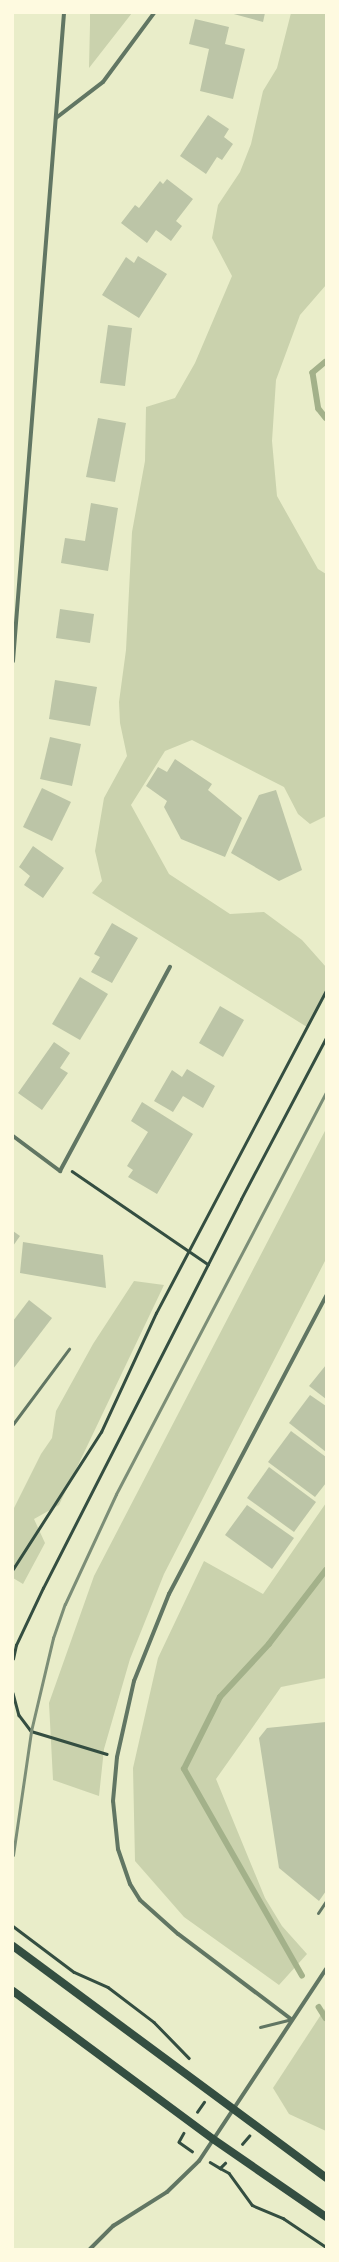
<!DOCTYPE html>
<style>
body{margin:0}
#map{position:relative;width:339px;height:2262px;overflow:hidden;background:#e9edc9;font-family:"IBM Plex Sans",sans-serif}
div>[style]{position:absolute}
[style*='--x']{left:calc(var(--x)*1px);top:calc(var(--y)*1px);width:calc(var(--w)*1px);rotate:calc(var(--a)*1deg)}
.green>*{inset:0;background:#cad2ad}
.stream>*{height:5.5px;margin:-2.75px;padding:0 2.75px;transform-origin:2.75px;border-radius:2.75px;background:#a3b18a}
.building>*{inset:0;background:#bcc5a7}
.path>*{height:2.5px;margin:-1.25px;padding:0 1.25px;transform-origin:1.25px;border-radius:1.25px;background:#344e41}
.service>*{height:3px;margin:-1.5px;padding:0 1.5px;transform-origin:1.5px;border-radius:1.5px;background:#617663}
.minor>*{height:4px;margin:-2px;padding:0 2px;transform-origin:2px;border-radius:2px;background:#617663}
.secondary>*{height:8px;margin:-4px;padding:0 4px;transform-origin:4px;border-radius:4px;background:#344e41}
.rail>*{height:3px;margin:-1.5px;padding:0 1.5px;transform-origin:1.5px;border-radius:1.5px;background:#7c8e77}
span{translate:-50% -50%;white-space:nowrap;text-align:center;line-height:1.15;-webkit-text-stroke:4px #fefae0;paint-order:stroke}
.frame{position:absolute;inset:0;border:14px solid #fefae0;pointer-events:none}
</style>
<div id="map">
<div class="green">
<i style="clip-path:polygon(90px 13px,132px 13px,89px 68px,90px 24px)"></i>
<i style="clip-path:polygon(291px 13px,326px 13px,326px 285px,300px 315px,276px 380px,272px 441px,277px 496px,318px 569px,326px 574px,326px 816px,310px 824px,298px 814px,284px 787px,192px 740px,165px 751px,131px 805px,169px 874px,230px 914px,264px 912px,302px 940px,326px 967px,326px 994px,307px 1027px,92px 893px,102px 881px,95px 851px,104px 798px,127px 756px,120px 723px,119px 702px,126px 650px,132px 532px,145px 461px,146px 407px,175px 398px,195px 363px,232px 276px,212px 238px,218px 205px,240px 172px,251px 144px,263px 91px,277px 68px)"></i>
<i style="clip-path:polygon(326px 1129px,326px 1259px,164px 1574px,130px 1659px,104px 1749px,99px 1796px,53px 1780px,49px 1703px,94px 1576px)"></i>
<i style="clip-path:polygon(134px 1281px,164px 1285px,59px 1505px,34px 1519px,45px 1543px,23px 1584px,13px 1578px,13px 1510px,41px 1454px,52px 1438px,56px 1411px,93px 1344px)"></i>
<i style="clip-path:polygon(326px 1503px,326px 1678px,281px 1687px,216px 1779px,265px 1898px,282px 1926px,307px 1954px,279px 1985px,184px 1917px,135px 1861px,133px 1768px,158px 1658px,204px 1561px,263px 1594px)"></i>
<i style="clip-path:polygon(326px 2007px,326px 2131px,289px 2114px,273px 2088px)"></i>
</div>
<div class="stream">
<i style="--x:326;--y:362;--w:17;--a:140"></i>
<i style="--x:313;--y:373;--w:36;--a:81"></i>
<i style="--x:319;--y:409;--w:11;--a:52"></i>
<i style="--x:302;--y:1976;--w:238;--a:-119.7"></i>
<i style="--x:184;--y:1769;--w:80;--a:-63.4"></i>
<i style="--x:220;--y:1697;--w:72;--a:-47.2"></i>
<i style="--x:269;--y:1644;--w:93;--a:-52.4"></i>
<i style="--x:319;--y:2007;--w:13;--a:58"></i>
</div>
<div class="building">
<i style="clip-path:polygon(230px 13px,265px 13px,263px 22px)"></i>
<i style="clip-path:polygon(195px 19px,229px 27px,225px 44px,245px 49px,233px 99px,200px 91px,209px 49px,189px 44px)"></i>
<i style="clip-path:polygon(208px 115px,229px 129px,224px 137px,233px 144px,222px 160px,217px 157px,206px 174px,180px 156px)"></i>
<i style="clip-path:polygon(167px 179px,193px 199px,176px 221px,182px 226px,171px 241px,156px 230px,147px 243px,121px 223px,135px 205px,139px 208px,160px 181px,163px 184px)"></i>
<i style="clip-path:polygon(138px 256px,167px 274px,139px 318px,102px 295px,126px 257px,134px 263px)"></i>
<i style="clip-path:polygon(108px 325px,132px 328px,125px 386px,100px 383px)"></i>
<i style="clip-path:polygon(98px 418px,126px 423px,115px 482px,86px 477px)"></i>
<i style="clip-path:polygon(91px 503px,118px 508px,108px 571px,61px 563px,65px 538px,85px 541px)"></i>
<i style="clip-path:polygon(60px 609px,94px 614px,90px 643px,56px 638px)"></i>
<i style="clip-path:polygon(55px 680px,97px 687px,90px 726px,49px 719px)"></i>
<i style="clip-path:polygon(50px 737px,81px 744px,72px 786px,40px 779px)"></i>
<i style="clip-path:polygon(175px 759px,212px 784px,208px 790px,242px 818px,225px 857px,181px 839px,164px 807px,167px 801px,146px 786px,158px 767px,167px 772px)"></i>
<i style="clip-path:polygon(42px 788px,71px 802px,52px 841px,23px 827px)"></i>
<i style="clip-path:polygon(276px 790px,302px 870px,279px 881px,231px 853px,259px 795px)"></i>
<i style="clip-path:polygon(33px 846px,64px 868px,43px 898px,24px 885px,30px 876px,19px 867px)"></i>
<i style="clip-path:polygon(112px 923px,138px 938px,112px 983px,91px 972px,100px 957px,94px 954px)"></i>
<i style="clip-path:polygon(80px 977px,108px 994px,80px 1040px,52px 1024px)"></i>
<i style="clip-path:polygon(220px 1006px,244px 1020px,223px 1057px,199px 1043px)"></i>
<i style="clip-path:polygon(54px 1042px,70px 1053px,60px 1068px,68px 1073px,42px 1110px,18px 1093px)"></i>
<i style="clip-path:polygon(187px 1069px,215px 1086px,203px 1108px,183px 1096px,173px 1112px,154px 1101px,172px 1070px,182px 1077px)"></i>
<i style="clip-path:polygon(142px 1102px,193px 1134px,157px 1194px,128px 1177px,133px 1170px,127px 1166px,148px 1132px,131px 1121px)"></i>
<i style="clip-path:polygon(13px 1231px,20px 1236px,13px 1246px)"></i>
<i style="clip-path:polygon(23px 1242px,103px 1255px,106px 1288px,20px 1273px)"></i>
<i style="clip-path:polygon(29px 1300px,52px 1318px,13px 1369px,13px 1321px)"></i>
<i style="clip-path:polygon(326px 1365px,326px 1399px,309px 1386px)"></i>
<i style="clip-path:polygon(310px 1395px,326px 1406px,326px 1452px,289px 1423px)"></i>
<i style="clip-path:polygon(291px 1431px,326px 1457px,326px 1483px,315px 1497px,268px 1462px)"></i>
<i style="clip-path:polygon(269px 1467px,316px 1502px,294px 1532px,247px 1498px)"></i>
<i style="clip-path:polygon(247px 1505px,294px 1538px,272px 1569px,225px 1535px)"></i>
<i style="clip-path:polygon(326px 1722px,326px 1891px,319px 1901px,279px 1868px,259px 1738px,267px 1728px)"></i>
</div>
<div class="path">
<i style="--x:72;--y:1171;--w:165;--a:34.4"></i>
<i style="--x:13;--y:1569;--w:163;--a:-57.3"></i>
<i style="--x:101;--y:1432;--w:131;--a:-65.2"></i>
<i style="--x:156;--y:1313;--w:364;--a:-62.2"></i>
<i style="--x:13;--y:1659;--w:14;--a:-78"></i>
<i style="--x:16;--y:1645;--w:63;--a:-64.7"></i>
<i style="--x:43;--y:1588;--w:436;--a:-63"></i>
<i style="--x:241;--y:1199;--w:182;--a:-62.2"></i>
<i style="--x:13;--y:1693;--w:23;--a:75"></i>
<i style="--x:19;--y:1715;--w:20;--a:53"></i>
<i style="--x:31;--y:1731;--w:79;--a:16.8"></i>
<i style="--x:13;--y:1926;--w:76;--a:37"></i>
<i style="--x:74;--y:1972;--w:37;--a:24"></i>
<i style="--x:108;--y:1987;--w:58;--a:37.3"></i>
<i style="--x:154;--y:2022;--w:50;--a:45.8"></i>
<i style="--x:197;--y:2112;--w:12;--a:-55"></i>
<i style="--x:184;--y:2133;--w:10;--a:119"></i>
<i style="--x:179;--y:2142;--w:16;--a:35"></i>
<i style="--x:242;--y:2144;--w:11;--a:-49"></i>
<i style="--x:210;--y:2162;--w:12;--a:31"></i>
<i style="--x:220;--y:2168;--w:7;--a:-45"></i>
<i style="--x:220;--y:2168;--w:10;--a:29"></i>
<i style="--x:229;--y:2173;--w:39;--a:54"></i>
<i style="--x:252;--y:2205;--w:34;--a:23"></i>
<i style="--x:283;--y:2218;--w:52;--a:34"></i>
</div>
<div class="service">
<i style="--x:13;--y:1424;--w:94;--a:-53.3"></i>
<i style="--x:318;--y:1913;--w:14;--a:-56"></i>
<i style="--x:260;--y:2027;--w:32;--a:-14"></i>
</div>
<div class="minor">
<i style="--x:56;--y:118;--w:59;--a:-37.5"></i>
<i style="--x:103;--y:82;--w:86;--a:-53.5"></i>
<i style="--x:13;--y:661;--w:650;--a:-85.5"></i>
<i style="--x:13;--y:1136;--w:59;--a:36.7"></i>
<i style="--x:60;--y:1171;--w:232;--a:-61.7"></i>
<i style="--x:291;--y:2019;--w:141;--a:-143"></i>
<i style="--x:178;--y:1934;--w:51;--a:-138.2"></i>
<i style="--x:140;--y:1900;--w:19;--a:-122"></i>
<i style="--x:130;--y:1884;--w:37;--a:-109"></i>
<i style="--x:118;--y:1849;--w:48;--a:-95.9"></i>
<i style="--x:113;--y:1801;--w:44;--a:-84.8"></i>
<i style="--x:117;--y:1757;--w:78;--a:-77.4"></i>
<i style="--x:134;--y:1681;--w:94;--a:-68.1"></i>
<i style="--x:169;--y:1594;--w:337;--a:-62.2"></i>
<i style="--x:90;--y:2249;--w:33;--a:-45"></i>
<i style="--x:113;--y:2226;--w:64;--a:-32.2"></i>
<i style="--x:167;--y:2192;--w:45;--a:-44.1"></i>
<i style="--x:199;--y:2161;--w:230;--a:-56.5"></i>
</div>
<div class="secondary">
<i style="--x:13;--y:1946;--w:390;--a:36.5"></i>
<i style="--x:13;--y:1991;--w:249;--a:36.5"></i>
<i style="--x:213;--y:2139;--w:137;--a:34.6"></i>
</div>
<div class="rail">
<i style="--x:13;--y:1855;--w:125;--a:-81.7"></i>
<i style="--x:31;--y:1731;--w:96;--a:-76.7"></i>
<i style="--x:53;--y:1638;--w:36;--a:-71"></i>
<i style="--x:65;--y:1604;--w:121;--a:-65.1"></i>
<i style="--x:116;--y:1494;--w:453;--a:-62.4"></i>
</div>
<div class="frame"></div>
</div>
